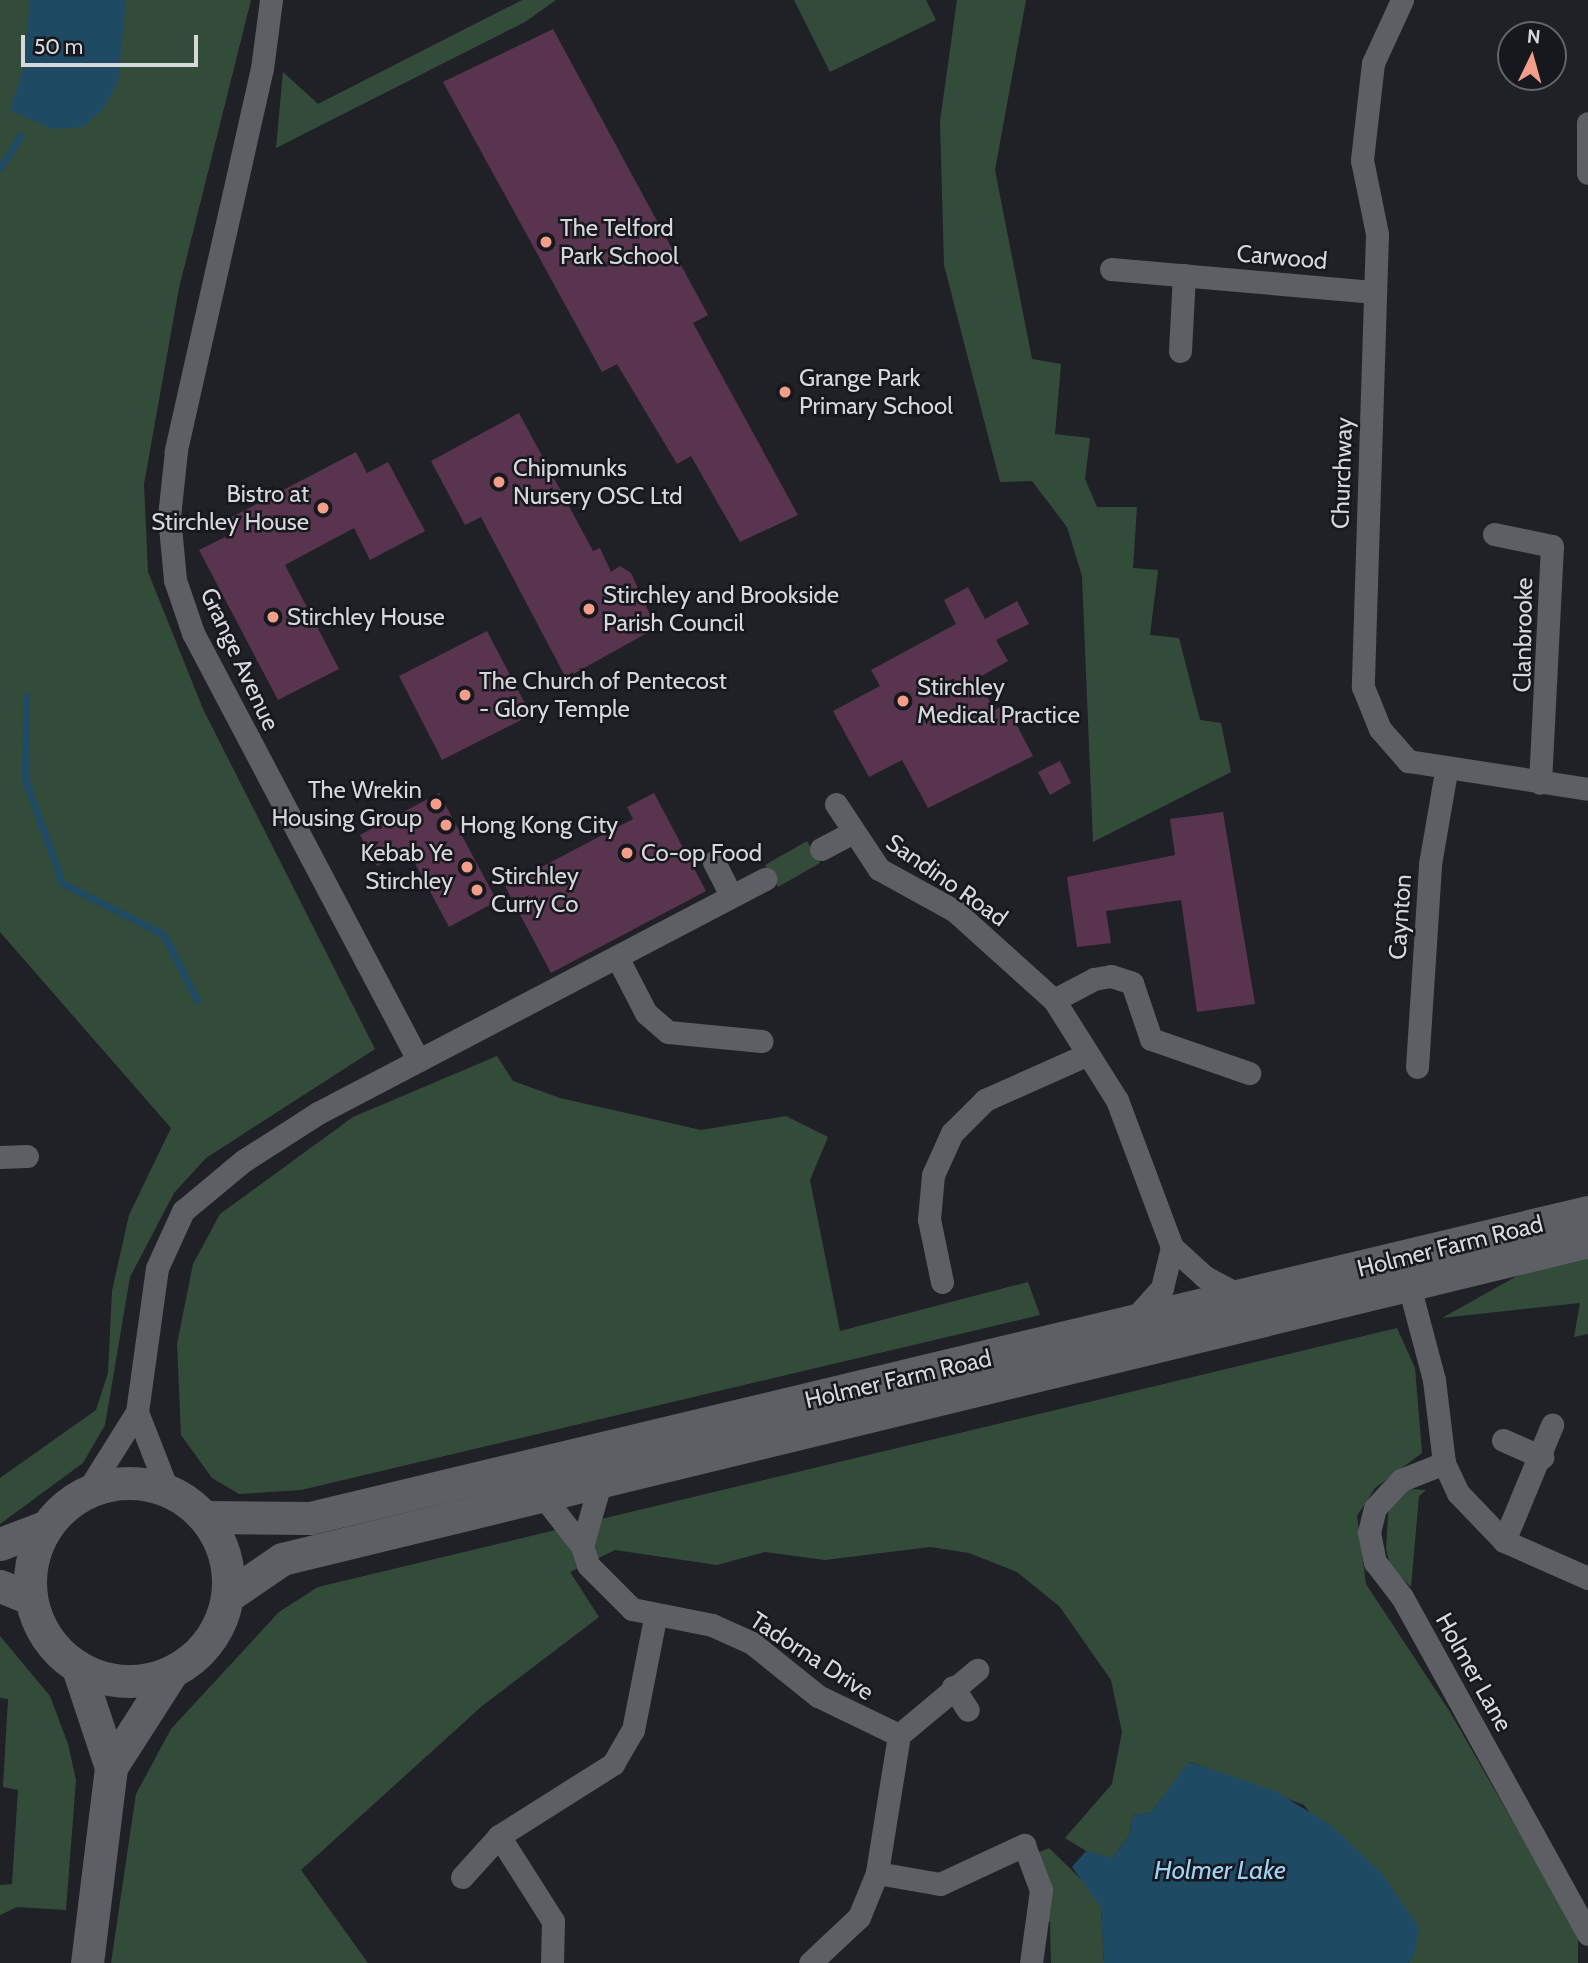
<!DOCTYPE html>
<style>
body{margin:0}
#map{position:relative;width:1588px;height:1963px;overflow:hidden;background:#202127;font-family:Cabin,sans-serif}
div>[style]{position:absolute}
[style*='--x']{left:calc(var(--x)*1px);top:calc(var(--y)*1px);width:calc(var(--w)*1px);rotate:calc(var(--a)*1deg)}
.green>*{inset:0;background:#334c3a}
.water>*{inset:0;background:#1f4a64}
.stream>*{height:7px;margin:-3.5px;padding:0 3.5px;transform-origin:3.5px;border-radius:3.5px;background:#1f4a64}
.building>*{inset:0;background:#59344e}
.street>*{height:23px;margin:-11.5px;padding:0 11.5px;transform-origin:11.5px;border-radius:11.5px;background:#5d5f65}
.secondary>*{height:33px;margin:-16.5px;padding:0 16.5px;transform-origin:16.5px;border-radius:16.5px;background:#5d5f65}
.secondary>.ring{margin:-16.5px;padding:0;box-sizing:content-box;background:none;border:33px solid #5d5f65;border-radius:50%}
.dots>*{width:19px;height:19px;translate:-50% -50%;box-sizing:border-box;border:4px solid #16181d;border-radius:50%}
span{translate:-50% -50%;white-space:nowrap;text-align:center;line-height:1.15;-webkit-text-stroke:5px #16181d;paint-order:stroke}
.poi-label{font-size:24px;color:#d7d8dc}
.left{translate:0 -50%;text-align:left}
.right{translate:-100% -50%;text-align:right}
.street-label{font-size:24px;color:#d7d8dc}
.water-label{font-size:26px;color:#9dd3f7;font-style:italic}
.north{position:absolute;left:1497px;top:21px;width:70px;height:70px;box-sizing:border-box;background:#16181d;border:2px solid #636569;border-radius:50%;rotate:5deg;font-size:19px;font-weight:700;line-height:28px;text-align:center;color:#d7d8dc}
.north::after{content:'';display:block;margin:auto;width:24px;height:32px;background:#f49e89;clip-path:polygon(50% 0,100% 100%,50% 72%,0 100%)}
.scale{position:absolute;left:21px;top:35px;width:177px;height:32px;box-sizing:border-box;border:4px solid #d7d8dc;border-top:0;padding-left:9px;font-size:21px;line-height:24px;white-space:nowrap;color:#d7d8dc;-webkit-text-stroke:5px #16181d;paint-order:stroke}
</style>
<div id="map">
<div class="green">
<i style="clip-path:polygon(0 0,251px 0,179px 288px,144px 484px,148px 572px,203px 709px,375px 1049px,206px 1158px,174px 1193px,130px 1277px,105px 1425px,83px 1463px,0 1524px,0 1478px,96px 1410px,108px 1373px,112px 1291px,129px 1215px,171px 1128px,0 932px)"></i>
<i style="clip-path:polygon(522px 0,556px 0,525px 22px,276px 148px,283px 72px,318px 104px)"></i>
<i style="clip-path:polygon(794px 0,926px 0,936px 20px,830px 72px)"></i>
<i style="clip-path:polygon(957px 0,1026px 0,995px 170px,1032px 359px,1061px 364px,1055px 434px,1090px 438px,1085px 479px,1097px 507px,1137px 507px,1133px 568px,1158px 570px,1150px 635px,1179px 638px,1200px 720px,1221px 723px,1231px 772px,1093px 842px,1082px 576px,1067px 527px,1032px 481px,1000px 482px,944px 265px,940px 121px)"></i>
<i style="clip-path:polygon(807px 841px,820px 863px,778px 887px,765px 865px)"></i>
<i style="clip-path:polygon(497px 1056px,513px 1081px,560px 1098px,701px 1130px,786px 1116px,828px 1137px,810px 1180px,840px 1331px,1028px 1282px,1040px 1315px,301px 1490px,239px 1494px,212px 1478px,181px 1435px,177px 1344px,193px 1264px,220px 1214px,353px 1117px)"></i>
<i style="clip-path:polygon(1588px 1257px,1588px 1334px,1574px 1337px,1580px 1303px,1442px 1318px,1528px 1270px)"></i>
<i style="clip-path:polygon(1397px 1328px,1415px 1368px,1422px 1453px,1375px 1488px,1357px 1516px,1366px 1584px,1450px 1712px,1578px 1935px,1578px 1963px,1408px 1963px,1414px 1957px,1304px 1805px,1190px 1762px,1150px 1813px,1133px 1815px,1130px 1835px,1112px 1858px,1101px 1860px,1065px 1838px,1112px 1784px,1122px 1732px,1111px 1680px,1060px 1607px,1017px 1572px,969px 1553px,930px 1547px,825px 1560px,765px 1552px,717px 1565px,615px 1550px,570px 1572px,599px 1617px,482px 1706px,301px 1870px,368px 1963px,111px 1963px,136px 1794px,171px 1729px,279px 1612px,318px 1587px)"></i>
<i style="clip-path:polygon(1406px 1489px,1426px 1490px,1419px 1496px,1411px 1587px,1390px 1566px,1386px 1548px,1389px 1501px)"></i>
<i style="clip-path:polygon(0 1636px,50px 1696px,68px 1744px,76px 1780px,66px 1910px,17px 1907px,0 1915px,0 1885px,12px 1884px,18px 1790px,3px 1787px,8px 1699px,0 1698px)"></i>
<i style="clip-path:polygon(1049px 1848px,1091px 1889px,1101px 1907px,1104px 1963px,1051px 1963px,1050px 1923px,1025px 1858px)"></i>
</div>
<div class="water">
<i style="clip-path:polygon(30px 0,126px 0,118px 82px,104px 108px,83px 127px,51px 129px,10px 110px,23px 69px)"></i>
<i style="clip-path:polygon(1189px 1762px,1275px 1791px,1332px 1826px,1382px 1874px,1419px 1927px,1414px 1957px,1408px 1963px,1104px 1963px,1101px 1907px,1072px 1867px,1086px 1851px,1112px 1858px,1130px 1835px,1133px 1815px,1150px 1813px)"></i>
</div>
<div class="stream">
<i style="--x:0;--y:168;--w:38;--a:-58"></i>
<i style="--x:26;--y:696;--w:83;--a:90.7"></i>
<i style="--x:25;--y:779;--w:110;--a:70.4"></i>
<i style="--x:62;--y:883;--w:113;--a:26.8"></i>
<i style="--x:163;--y:934;--w:74;--a:62.7"></i>
</div>
<div class="building">
<i style="clip-path:polygon(553px 29px,708px 315px,693px 323px,798px 515px,740px 542px,691px 456px,677px 464px,617px 364px,602px 372px,443px 82px)"></i>
<i style="clip-path:polygon(519px 413px,593px 551px,600px 548px,611px 572px,620px 566px,631px 573px,656px 628px,566px 678px,481px 517px,465px 525px,431px 461px)"></i>
<i style="clip-path:polygon(356px 452px,367px 473px,388px 462px,425px 531px,370px 560px,354px 528px,285px 565px,339px 669px,278px 700px,199px 550px,233px 533px,226px 520px)"></i>
<i style="clip-path:polygon(968px 587px,985px 619px,1017px 601px,1029px 624px,996px 640px,1008px 661px,978px 678px,994px 710px,1006px 705px,1033px 756px,928px 808px,902px 760px,869px 777px,833px 711px,880px 686px,871px 670px,956px 624px,944px 600px)"></i>
<i style="clip-path:polygon(487px 631px,531px 715px,442px 760px,399px 676px)"></i>
<i style="clip-path:polygon(1060px 761px,1071px 783px,1050px 795px,1038px 772px)"></i>
<i style="clip-path:polygon(439px 793px,497px 901px,449px 927px,408px 850px,377px 866px,360px 835px)"></i>
<i style="clip-path:polygon(654px 793px,706px 891px,551px 973px,505px 886px,633px 819px,627px 807px)"></i>
<i style="clip-path:polygon(1223px 812px,1255px 1004px,1197px 1012px,1181px 900px,1106px 911px,1111px 943px,1077px 947px,1067px 877px,1175px 855px,1170px 819px)"></i>
</div>
<div class="street">
<i style="--x:271;--y:0;--w:69;--a:97.5"></i>
<i style="--x:262;--y:68;--w:393;--a:102.7"></i>
<i style="--x:176;--y:451;--w:65;--a:96.1"></i>
<i style="--x:169;--y:516;--w:64;--a:84.6"></i>
<i style="--x:175;--y:580;--w:56;--a:71.2"></i>
<i style="--x:193;--y:633;--w:483;--a:62.2"></i>
<i style="--x:1402;--y:0;--w:69;--a:114.7"></i>
<i style="--x:1373;--y:63;--w:98;--a:96.5"></i>
<i style="--x:1362;--y:160;--w:76;--a:78.5"></i>
<i style="--x:1377;--y:234;--w:453;--a:91.8"></i>
<i style="--x:1363;--y:687;--w:45;--a:68"></i>
<i style="--x:1380;--y:729;--w:43;--a:48.8"></i>
<i style="--x:1408;--y:761;--w:182;--a:8.8"></i>
<i style="--x:1588;--y:123;--w:50;--a:90"></i>
<i style="--x:1111;--y:269;--w:265;--a:5"></i>
<i style="--x:1180;--y:351;--w:76;--a:-87"></i>
<i style="--x:1494;--y:534;--w:59;--a:11.7"></i>
<i style="--x:1552;--y:546;--w:237;--a:92.9"></i>
<i style="--x:836;--y:804;--w:78;--a:56.5"></i>
<i style="--x:879;--y:869;--w:87;--a:28.9"></i>
<i style="--x:955;--y:911;--w:133;--a:42"></i>
<i style="--x:1054;--y:1000;--w:118;--a:57.8"></i>
<i style="--x:1117;--y:1100;--w:157;--a:69.5"></i>
<i style="--x:1172;--y:1247;--w:42;--a:103.7"></i>
<i style="--x:1162;--y:1288;--w:42;--a:132.1"></i>
<i style="--x:821;--y:849;--w:34;--a:-28"></i>
<i style="--x:714;--y:862;--w:38;--a:63"></i>
<i style="--x:617;--y:957;--w:63;--a:62.6"></i>
<i style="--x:646;--y:1013;--w:29;--a:41"></i>
<i style="--x:668;--y:1032;--w:94;--a:5.5"></i>
<i style="--x:1054;--y:1000;--w:45;--a:-27.7"></i>
<i style="--x:1094;--y:979;--w:17;--a:-10"></i>
<i style="--x:1111;--y:976;--w:22;--a:18"></i>
<i style="--x:1132;--y:983;--w:59;--a:71.3"></i>
<i style="--x:1151;--y:1039;--w:104;--a:19.1"></i>
<i style="--x:1417;--y:1067;--w:203;--a:-86.3"></i>
<i style="--x:1430;--y:864;--w:94;--a:-80.2"></i>
<i style="--x:0;--y:1157;--w:27;--a:-2"></i>
<i style="--x:1172;--y:1247;--w:45;--a:42.3"></i>
<i style="--x:1205;--y:1277;--w:43;--a:27.8"></i>
<i style="--x:942;--y:1282;--w:64;--a:-101.7"></i>
<i style="--x:929;--y:1219;--w:44;--a:-84.8"></i>
<i style="--x:933;--y:1175;--w:46;--a:-65.7"></i>
<i style="--x:952;--y:1133;--w:47;--a:-45"></i>
<i style="--x:985;--y:1100;--w:108;--a:-24"></i>
<i style="--x:1408;--y:1282;--w:101;--a:75.1"></i>
<i style="--x:1434;--y:1380;--w:84;--a:83.1"></i>
<i style="--x:1444;--y:1463;--w:33;--a:65"></i>
<i style="--x:1458;--y:1493;--w:66;--a:46.2"></i>
<i style="--x:1504;--y:1541;--w:92;--a:23.8"></i>
<i style="--x:1503;--y:1440;--w:43;--a:23.6"></i>
<i style="--x:1444;--y:1463;--w:46;--a:158.4"></i>
<i style="--x:1401;--y:1480;--w:38;--a:133"></i>
<i style="--x:1375;--y:1508;--w:25;--a:104"></i>
<i style="--x:1369;--y:1532;--w:31;--a:79"></i>
<i style="--x:1375;--y:1562;--w:44;--a:52.4"></i>
<i style="--x:1402;--y:1597;--w:385;--a:61.1"></i>
<i style="--x:167;--y:1489;--w:83;--a:-111.3"></i>
<i style="--x:137;--y:1412;--w:145;--a:-82.1"></i>
<i style="--x:157;--y:1268;--w:63;--a:-65.5"></i>
<i style="--x:183;--y:1211;--w:78;--a:-39.8"></i>
<i style="--x:243;--y:1161;--w:89;--a:-32.6"></i>
<i style="--x:318;--y:1113;--w:505;--a:-27.63"></i>
<i style="--x:88;--y:1490;--w:92;--a:-57.9"></i>
<i style="--x:542;--y:1495;--w:65;--a:51.9"></i>
<i style="--x:582;--y:1546;--w:20;--a:72"></i>
<i style="--x:588;--y:1565;--w:62;--a:45"></i>
<i style="--x:632;--y:1609;--w:82;--a:11.3"></i>
<i style="--x:712;--y:1625;--w:44;--a:24.2"></i>
<i style="--x:752;--y:1643;--w:85;--a:38.8"></i>
<i style="--x:818;--y:1696;--w:90;--a:25.7"></i>
<i style="--x:899;--y:1735;--w:140;--a:99.1"></i>
<i style="--x:877;--y:1873;--w:48;--a:112.2"></i>
<i style="--x:859;--y:1917;--w:67;--a:136.8"></i>
<i style="--x:1504;--y:1541;--w:126;--a:-67.5"></i>
<i style="--x:582;--y:1546;--w:69;--a:-73.9"></i>
<i style="--x:953;--y:1687;--w:27;--a:57"></i>
<i style="--x:899;--y:1735;--w:102;--a:-39.8"></i>
<i style="--x:877;--y:1873;--w:64;--a:9.9"></i>
<i style="--x:940;--y:1884;--w:93;--a:-24.9"></i>
<i style="--x:1024;--y:1845;--w:48;--a:69.3"></i>
<i style="--x:1041;--y:1890;--w:74;--a:97.8"></i>
<i style="--x:462;--y:1877;--w:55;--a:-47.9"></i>
<i style="--x:552;--y:1963;--w:42;--a:-88.6"></i>
<i style="--x:553;--y:1921;--w:101;--a:-122.4"></i>
<i style="--x:499;--y:1836;--w:135;--a:-32.3"></i>
<i style="--x:613;--y:1764;--w:39;--a:-60"></i>
<i style="--x:633;--y:1730;--w:114;--a:-78.9"></i>
</div>
<div class="secondary">
<i class="ring" style="left:30px;top:1483px;width:165px;height:165px"></i>
<i style="--x:205;--y:1517;--w:105;--a:0.5"></i>
<i style="--x:310;--y:1518;--w:1314;--a:-13.47"></i>
<i style="--x:0;--y:1544;--w:48;--a:-20.7"></i>
<i style="--x:0;--y:1586;--w:32;--a:22"></i>
<i style="--x:228;--y:1596;--w:65;--a:-34.4"></i>
<i style="--x:282;--y:1559;--w:1344;--a:-13.68"></i>
<i style="--x:78;--y:1668;--w:104;--a:71.6"></i>
<i style="--x:87;--y:1963;--w:197;--a:-83"></i>
<i style="--x:111;--y:1767;--w:113;--a:-57.3"></i>
</div>
<div class="dots">
<i style="left:546px;top:242px;background:#f49e89"></i>
<i style="left:785px;top:392px;background:#f49e89"></i>
<i style="left:499px;top:482px;background:#f49e89"></i>
<i style="left:323px;top:508px;background:#f49e89"></i>
<i style="left:589px;top:609px;background:#f49e89"></i>
<i style="left:273px;top:617px;background:#f49e89"></i>
<i style="left:465px;top:695px;background:#f49e89"></i>
<i style="left:903px;top:701px;background:#f49e89"></i>
<i style="left:436px;top:804px;background:#f49e89"></i>
<i style="left:446px;top:825px;background:#f49e89"></i>
<i style="left:627px;top:853px;background:#f49e89"></i>
<i style="left:467px;top:867px;background:#f49e89"></i>
<i style="left:477px;top:890px;background:#f49e89"></i>
</div>
<div class="poi-label">
<span class="left" style="left:560px;top:242px">The Telford<br>Park School</span>
<span class="left" style="left:799px;top:392px">Grange Park<br>Primary School</span>
<span class="left" style="left:513px;top:482px">Chipmunks<br>Nursery OSC Ltd</span>
<span class="right" style="left:309px;top:508px">Bistro at<br>Stirchley House</span>
<span class="left" style="left:603px;top:609px">Stirchley and Brookside<br>Parish Council</span>
<span class="left" style="left:287px;top:617px">Stirchley House</span>
<span class="left" style="left:479px;top:695px">The Church of Pentecost<br>- Glory Temple</span>
<span class="left" style="left:917px;top:701px">Stirchley<br>Medical Practice</span>
<span class="right" style="left:422px;top:804px">The Wrekin<br>Housing Group</span>
<span class="left" style="left:460px;top:825px">Hong Kong City</span>
<span class="right" style="left:453px;top:867px">Kebab Ye<br>Stirchley</span>
<span class="left" style="left:641px;top:853px">Co-op Food</span>
<span class="left" style="left:491px;top:890px">Stirchley<br>Curry Co</span>
</div>
<div class="street-label">
<span style="left:1282px;top:257px;rotate:5deg">Carwood</span>
<span style="left:1342px;top:473px;rotate:-88deg">Churchway</span>
<span style="left:1523px;top:635px;rotate:-89deg">Clanbrooke</span>
<span style="left:240px;top:659px;rotate:65deg">Grange Avenue</span>
<span style="left:947px;top:880px;rotate:35deg">Sandino Road</span>
<span style="left:1400px;top:917px;rotate:-86deg">Caynton</span>
<span style="left:1450px;top:1246px;rotate:-14deg">Holmer Farm Road</span>
<span style="left:898px;top:1379px;rotate:-13deg">Holmer Farm Road</span>
<span style="left:812px;top:1656px;rotate:33deg">Tadorna Drive</span>
<span style="left:1474px;top:1672px;rotate:61deg">Holmer Lane</span>
</div>
<div class="water-label">
<span style="left:1220px;top:1871px">Holmer Lake</span>
</div>
<div class="north">N</div>
<div class="scale">50 m</div>
</div>
